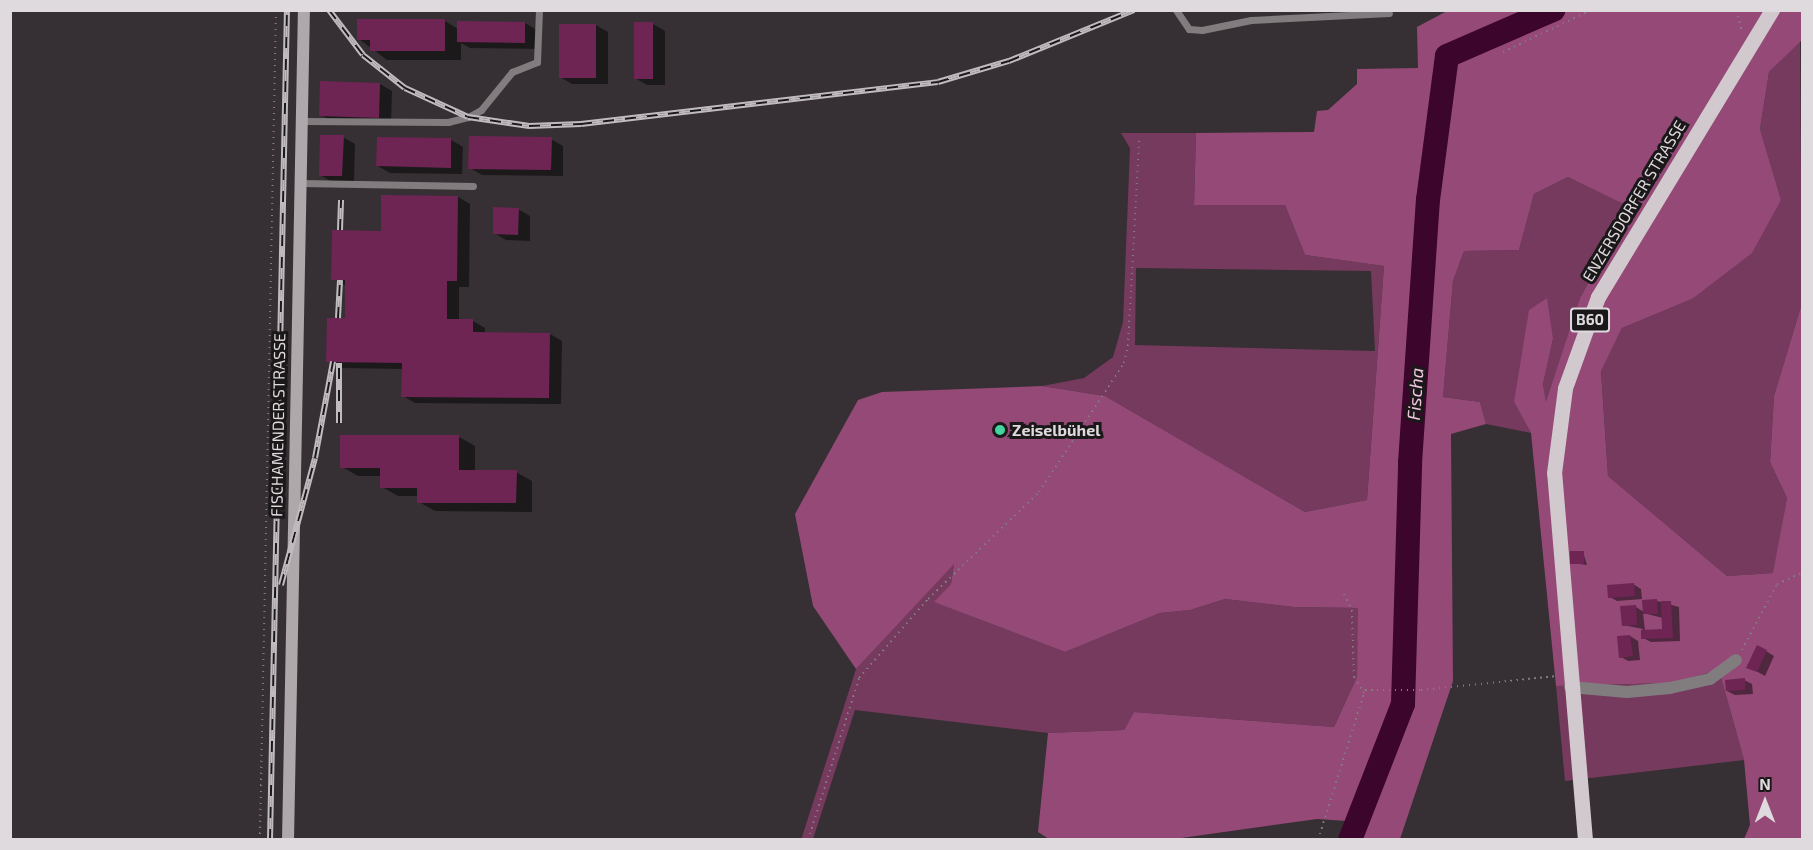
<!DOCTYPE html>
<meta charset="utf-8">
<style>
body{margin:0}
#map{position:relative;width:1813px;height:850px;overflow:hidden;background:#362f33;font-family:"Exo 2",sans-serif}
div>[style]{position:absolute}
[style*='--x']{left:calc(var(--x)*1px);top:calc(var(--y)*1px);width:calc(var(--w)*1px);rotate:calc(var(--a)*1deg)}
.green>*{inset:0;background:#753a5d}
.forest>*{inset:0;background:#954977}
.shadow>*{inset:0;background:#0007}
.river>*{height:24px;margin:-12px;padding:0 12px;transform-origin:12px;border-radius:12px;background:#3c052b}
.building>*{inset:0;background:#6e2554}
.path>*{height:2px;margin-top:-1px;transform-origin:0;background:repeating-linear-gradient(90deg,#827b7f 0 1.5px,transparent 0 6px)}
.lane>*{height:7px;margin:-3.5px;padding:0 3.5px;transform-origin:3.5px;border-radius:3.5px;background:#817d7f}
.street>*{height:12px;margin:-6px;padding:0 6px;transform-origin:6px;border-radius:6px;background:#817d7f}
.secondary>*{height:12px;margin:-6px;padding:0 6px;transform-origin:6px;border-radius:6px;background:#aea8ab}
.primary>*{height:15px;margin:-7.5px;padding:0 7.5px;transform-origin:7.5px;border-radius:7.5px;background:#d1c9cd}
.rail>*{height:6px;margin-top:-3px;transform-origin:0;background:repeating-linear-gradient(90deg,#1b181a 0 11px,#c0bbbe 0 22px);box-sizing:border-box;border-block:2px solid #c0bbbe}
.dots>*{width:16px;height:16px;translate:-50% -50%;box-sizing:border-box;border:3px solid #1b181a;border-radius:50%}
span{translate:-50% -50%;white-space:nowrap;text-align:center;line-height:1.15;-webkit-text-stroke:6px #1b181a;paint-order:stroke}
.shield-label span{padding:2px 4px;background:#1b181a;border:2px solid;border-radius:4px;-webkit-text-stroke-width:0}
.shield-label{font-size:15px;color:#dfdadd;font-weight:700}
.street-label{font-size:16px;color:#dfdadd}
.poi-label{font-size:16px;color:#dfdadd;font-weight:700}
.left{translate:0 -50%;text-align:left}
.water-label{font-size:18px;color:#f2c6de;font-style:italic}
.frame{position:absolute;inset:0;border:12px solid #dfdadd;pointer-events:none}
.north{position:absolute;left:1735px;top:772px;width:60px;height:60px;-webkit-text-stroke:4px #1b181a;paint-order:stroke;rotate:0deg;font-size:16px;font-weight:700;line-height:24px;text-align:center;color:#dfdadd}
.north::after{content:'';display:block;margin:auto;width:21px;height:27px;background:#dfdadd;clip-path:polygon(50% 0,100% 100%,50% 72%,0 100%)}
</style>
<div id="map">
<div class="green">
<i style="clip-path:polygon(1800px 40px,1802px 303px,1774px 396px,1770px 462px,1787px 498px,1774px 573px,1727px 576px,1608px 476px,1601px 370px,1622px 328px,1692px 299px,1781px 200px,1760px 129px,1769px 72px)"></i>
<i style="clip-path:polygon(evenodd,1121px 133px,1196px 133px,1194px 205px,1285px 205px,1305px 255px,1384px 266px,1367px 500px,1305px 512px,1105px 396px,1042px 386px,1084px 378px,1113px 357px,1123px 322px,1130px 148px,1121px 133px,1136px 268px,1371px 271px,1375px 351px,1135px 345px,1136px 268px)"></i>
<i style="clip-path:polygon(1568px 177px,1630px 206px,1580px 298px,1546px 404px,1543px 384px,1553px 339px,1514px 402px,1531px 433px,1486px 424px,1480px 402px,1443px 397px,1453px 281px,1464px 251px,1519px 250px,1534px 194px)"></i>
<i style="clip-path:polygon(954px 563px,951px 584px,935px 602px,1065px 652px,1160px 613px,1190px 610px,1225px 599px,1294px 607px,1359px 608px,1357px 677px,1334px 727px,1134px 712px,1124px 730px,1048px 733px,855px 710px,813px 839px,801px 840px,856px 669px)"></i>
<i style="clip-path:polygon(1719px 670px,1744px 760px,1565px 781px,1556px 686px,1671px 683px)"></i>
</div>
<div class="forest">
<i style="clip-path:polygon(1447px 11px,1802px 11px,1802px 40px,1769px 72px,1760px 129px,1781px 200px,1752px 253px,1692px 299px,1622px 328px,1601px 371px,1608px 476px,1727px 576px,1773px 573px,1787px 498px,1770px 462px,1774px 396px,1802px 303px,1802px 839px,1744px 839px,1750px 825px,1744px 760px,1719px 670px,1671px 683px,1556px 686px,1531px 433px,1514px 402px,1529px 310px,1547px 298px,1553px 339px,1543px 384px,1546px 402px,1580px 298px,1630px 207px,1568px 177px,1534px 194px,1519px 250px,1464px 251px,1453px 281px,1443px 397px,1480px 402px,1486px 424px,1451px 434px,1453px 681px,1400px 839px,1362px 839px,1363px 822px,1317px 819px,1167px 840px,1049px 839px,1038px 832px,1048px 733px,1124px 730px,1134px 712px,1334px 727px,1357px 677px,1358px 608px,1294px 607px,1225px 599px,1190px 610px,1160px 613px,1065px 652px,934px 602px,951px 584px,954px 564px,856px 669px,813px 606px,795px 514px,858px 400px,882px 392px,1042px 386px,1105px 396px,1305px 512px,1367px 500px,1384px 266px,1305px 255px,1285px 205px,1194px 205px,1196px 133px,1314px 132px,1317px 111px,1328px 110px,1357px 84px,1357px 69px,1418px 68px,1417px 27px)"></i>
</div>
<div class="shadow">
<i style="clip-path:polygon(445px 21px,458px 29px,525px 23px,537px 30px,537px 49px,470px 48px,461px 43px,461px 60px,387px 60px,359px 39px)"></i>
<i style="clip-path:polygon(653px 24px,665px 31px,665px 85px,647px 85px,635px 78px)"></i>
<i style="clip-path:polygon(596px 25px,608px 32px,608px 84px,572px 84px,560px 77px)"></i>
<i style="clip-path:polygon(380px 84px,392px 91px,391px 124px,333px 122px,321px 115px)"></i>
<i style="clip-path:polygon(343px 137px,355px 144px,354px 182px,332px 182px,320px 175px)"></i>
<i style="clip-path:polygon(551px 139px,563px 146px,563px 176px,482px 175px,470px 168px)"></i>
<i style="clip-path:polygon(451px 140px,463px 147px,462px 174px,390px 173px,378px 166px)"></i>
<i style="clip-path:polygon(458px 197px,470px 204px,469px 287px,459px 287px,459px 321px,473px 321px,485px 328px,485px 333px,550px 334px,562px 341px,561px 404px,415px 403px,403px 396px,403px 369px,340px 368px,328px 361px,346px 320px,347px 286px,333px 279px,382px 232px)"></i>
<i style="clip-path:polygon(518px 209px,530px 216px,530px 241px,506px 240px,494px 233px)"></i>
<i style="clip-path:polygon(459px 437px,475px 446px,475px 472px,516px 472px,532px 481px,532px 512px,435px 511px,419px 502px,419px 496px,398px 496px,382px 487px,382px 476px,358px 476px,342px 467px)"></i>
<i style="clip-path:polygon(1583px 552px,1587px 565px,1572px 563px)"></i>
<i style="clip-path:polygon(1633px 584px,1641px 589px,1642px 599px,1617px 601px,1610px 597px)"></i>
<i style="clip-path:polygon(evenodd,1657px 601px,1679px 607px,1680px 641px,1651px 642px,1643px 638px,1643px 629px,1623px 625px,1636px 607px,1644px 612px,1657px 601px,1643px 613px,1663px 618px,1664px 630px,1645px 631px,1643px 613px)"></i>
<i style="clip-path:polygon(1630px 636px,1638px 641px,1640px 660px,1628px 661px,1621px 657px)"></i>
<i style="clip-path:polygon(1766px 651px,1774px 656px,1765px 676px,1756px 671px)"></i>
<i style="clip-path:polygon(1744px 680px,1752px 684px,1753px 694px,1735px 695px,1727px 691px)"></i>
</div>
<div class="river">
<i style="--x:1350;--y:840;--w:146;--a:-68.7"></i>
<i style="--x:1403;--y:704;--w:241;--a:-88.3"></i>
<i style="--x:1410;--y:463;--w:264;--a:-86.1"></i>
<i style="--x:1428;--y:200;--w:145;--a:-82.5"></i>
<i style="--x:1447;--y:56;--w:116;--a:-23.5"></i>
</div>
<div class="building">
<i style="clip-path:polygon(357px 19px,445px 19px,445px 51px,370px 51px,370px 40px,357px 40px)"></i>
<i style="clip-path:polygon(457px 21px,525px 22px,525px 43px,457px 42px)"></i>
<i style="clip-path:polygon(634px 22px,653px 22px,653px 79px,634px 79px)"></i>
<i style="clip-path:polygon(559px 24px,596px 24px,596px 78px,559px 78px)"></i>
<i style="clip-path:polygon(320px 81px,380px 83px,379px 118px,319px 116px)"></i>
<i style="clip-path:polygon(320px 135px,344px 135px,342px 176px,319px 176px)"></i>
<i style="clip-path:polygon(469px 136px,552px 137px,551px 170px,468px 169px)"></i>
<i style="clip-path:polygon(377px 137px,451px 138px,451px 168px,376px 166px)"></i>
<i style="clip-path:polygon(381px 195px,458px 196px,457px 281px,447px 281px,447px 319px,473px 319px,473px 332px,550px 333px,549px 398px,401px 397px,402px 363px,326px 362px,327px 318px,345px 318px,345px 280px,331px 280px,332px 230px,381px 231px)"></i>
<i style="clip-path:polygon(493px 207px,519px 208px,518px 235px,493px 234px)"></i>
<i style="clip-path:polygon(340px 435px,459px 435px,459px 470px,517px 470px,516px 503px,417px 503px,417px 488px,380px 488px,380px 468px,340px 468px)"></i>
<i style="clip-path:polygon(1570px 551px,1584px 551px,1584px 564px,1570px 564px)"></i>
<i style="clip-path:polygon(1634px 583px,1635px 596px,1608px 598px,1607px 585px)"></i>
<i style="clip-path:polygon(1657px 599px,1658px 614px,1643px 614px,1642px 600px)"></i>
<i style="clip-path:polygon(1661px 601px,1671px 601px,1673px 638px,1641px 639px,1641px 630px,1662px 629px)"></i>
<i style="clip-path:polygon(1636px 605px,1637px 625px,1622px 626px,1620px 606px)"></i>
<i style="clip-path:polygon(1630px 635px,1633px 656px,1619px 658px,1617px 636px)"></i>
<i style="clip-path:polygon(1757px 645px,1767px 650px,1757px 672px,1746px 668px)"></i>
<i style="clip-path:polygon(1745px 678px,1745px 690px,1726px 691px,1725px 680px)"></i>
</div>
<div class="path">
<i style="--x:1736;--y:10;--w:22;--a:74"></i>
<i style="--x:1503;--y:52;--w:98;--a:-25.5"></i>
<i style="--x:1344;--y:594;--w:18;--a:63"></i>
<i style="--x:1352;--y:610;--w:67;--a:88.3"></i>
<i style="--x:1354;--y:677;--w:19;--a:58"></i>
<i style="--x:1742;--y:650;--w:75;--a:-62.1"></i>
<i style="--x:1777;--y:584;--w:27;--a:-24"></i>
<i style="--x:260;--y:840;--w:830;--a:-88.9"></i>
<i style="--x:808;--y:840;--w:170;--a:-72.5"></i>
<i style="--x:859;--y:678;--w:105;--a:-48.9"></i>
<i style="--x:928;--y:599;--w:154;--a:-43.9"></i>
<i style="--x:1039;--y:492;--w:154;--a:-56.6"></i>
<i style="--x:1124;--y:363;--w:17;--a:-77"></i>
<i style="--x:1128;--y:346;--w:206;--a:-86.9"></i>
<i style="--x:1318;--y:840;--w:157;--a:-72.6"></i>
<i style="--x:1365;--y:690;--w:56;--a:0"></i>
<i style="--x:1421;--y:690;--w:137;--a:-5.9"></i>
</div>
<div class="lane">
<i style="--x:1176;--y:10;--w:23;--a:56"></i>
<i style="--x:1189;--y:29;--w:13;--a:4"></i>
<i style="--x:1202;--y:30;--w:50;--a:-11.5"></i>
<i style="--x:1251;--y:20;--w:138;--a:-2.9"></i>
<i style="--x:302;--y:121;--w:146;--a:0.4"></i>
<i style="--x:448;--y:122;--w:21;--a:-14"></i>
<i style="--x:468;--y:117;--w:15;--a:-28"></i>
<i style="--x:481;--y:110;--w:49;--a:-50.8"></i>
<i style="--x:512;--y:72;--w:27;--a:-22"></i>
<i style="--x:537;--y:62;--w:52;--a:-87.8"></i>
<i style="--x:301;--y:183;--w:172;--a:1"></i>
</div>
<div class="street">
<i style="--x:1570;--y:687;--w:57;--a:5"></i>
<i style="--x:1627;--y:692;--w:43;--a:-5.3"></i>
<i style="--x:1670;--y:688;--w:41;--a:-12.7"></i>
<i style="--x:1710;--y:679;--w:32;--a:-36"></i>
</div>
<div class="secondary">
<i style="--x:288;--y:840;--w:830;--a:-88.9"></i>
</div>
<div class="primary">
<i style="--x:1585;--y:840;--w:368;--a:-94.8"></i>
<i style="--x:1554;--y:473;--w:86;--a:-82.6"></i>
<i style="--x:1565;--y:388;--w:97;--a:-70.1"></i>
<i style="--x:1598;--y:297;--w:336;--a:-58.8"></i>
</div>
<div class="rail">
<i style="--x:329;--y:10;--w:56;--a:52.9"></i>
<i style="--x:363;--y:55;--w:53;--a:38.2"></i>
<i style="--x:405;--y:88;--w:69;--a:24.7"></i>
<i style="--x:468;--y:117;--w:62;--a:8.4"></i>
<i style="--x:529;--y:126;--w:52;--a:-2.2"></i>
<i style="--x:581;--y:124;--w:359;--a:-6.7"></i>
<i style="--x:938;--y:82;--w:74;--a:-16.5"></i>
<i style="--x:1009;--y:61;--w:135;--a:-22.2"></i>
<i style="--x:340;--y:230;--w:30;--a:-88"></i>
<i style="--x:338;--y:318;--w:38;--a:-87"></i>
<i style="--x:339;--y:423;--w:60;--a:-90"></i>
<i style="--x:281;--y:585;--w:131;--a:-75"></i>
<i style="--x:315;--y:458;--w:98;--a:-79.4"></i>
<i style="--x:270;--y:840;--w:830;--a:-88.83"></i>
</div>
<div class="dots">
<i style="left:1000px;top:430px;background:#44d4a0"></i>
</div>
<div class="shield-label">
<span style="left:1590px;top:320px">B60</span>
</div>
<div class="street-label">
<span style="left:1634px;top:201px;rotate:-59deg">ENZERSDORFER STRASSE</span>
<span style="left:278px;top:425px;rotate:-89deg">FISCHAMENDER STRASSE</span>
</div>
<div class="poi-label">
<span class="left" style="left:1012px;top:430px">Zeiselbühel</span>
</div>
<div class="water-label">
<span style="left:1415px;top:394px;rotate:-86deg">Fischa</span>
</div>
<div class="frame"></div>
<div class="north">N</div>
</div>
